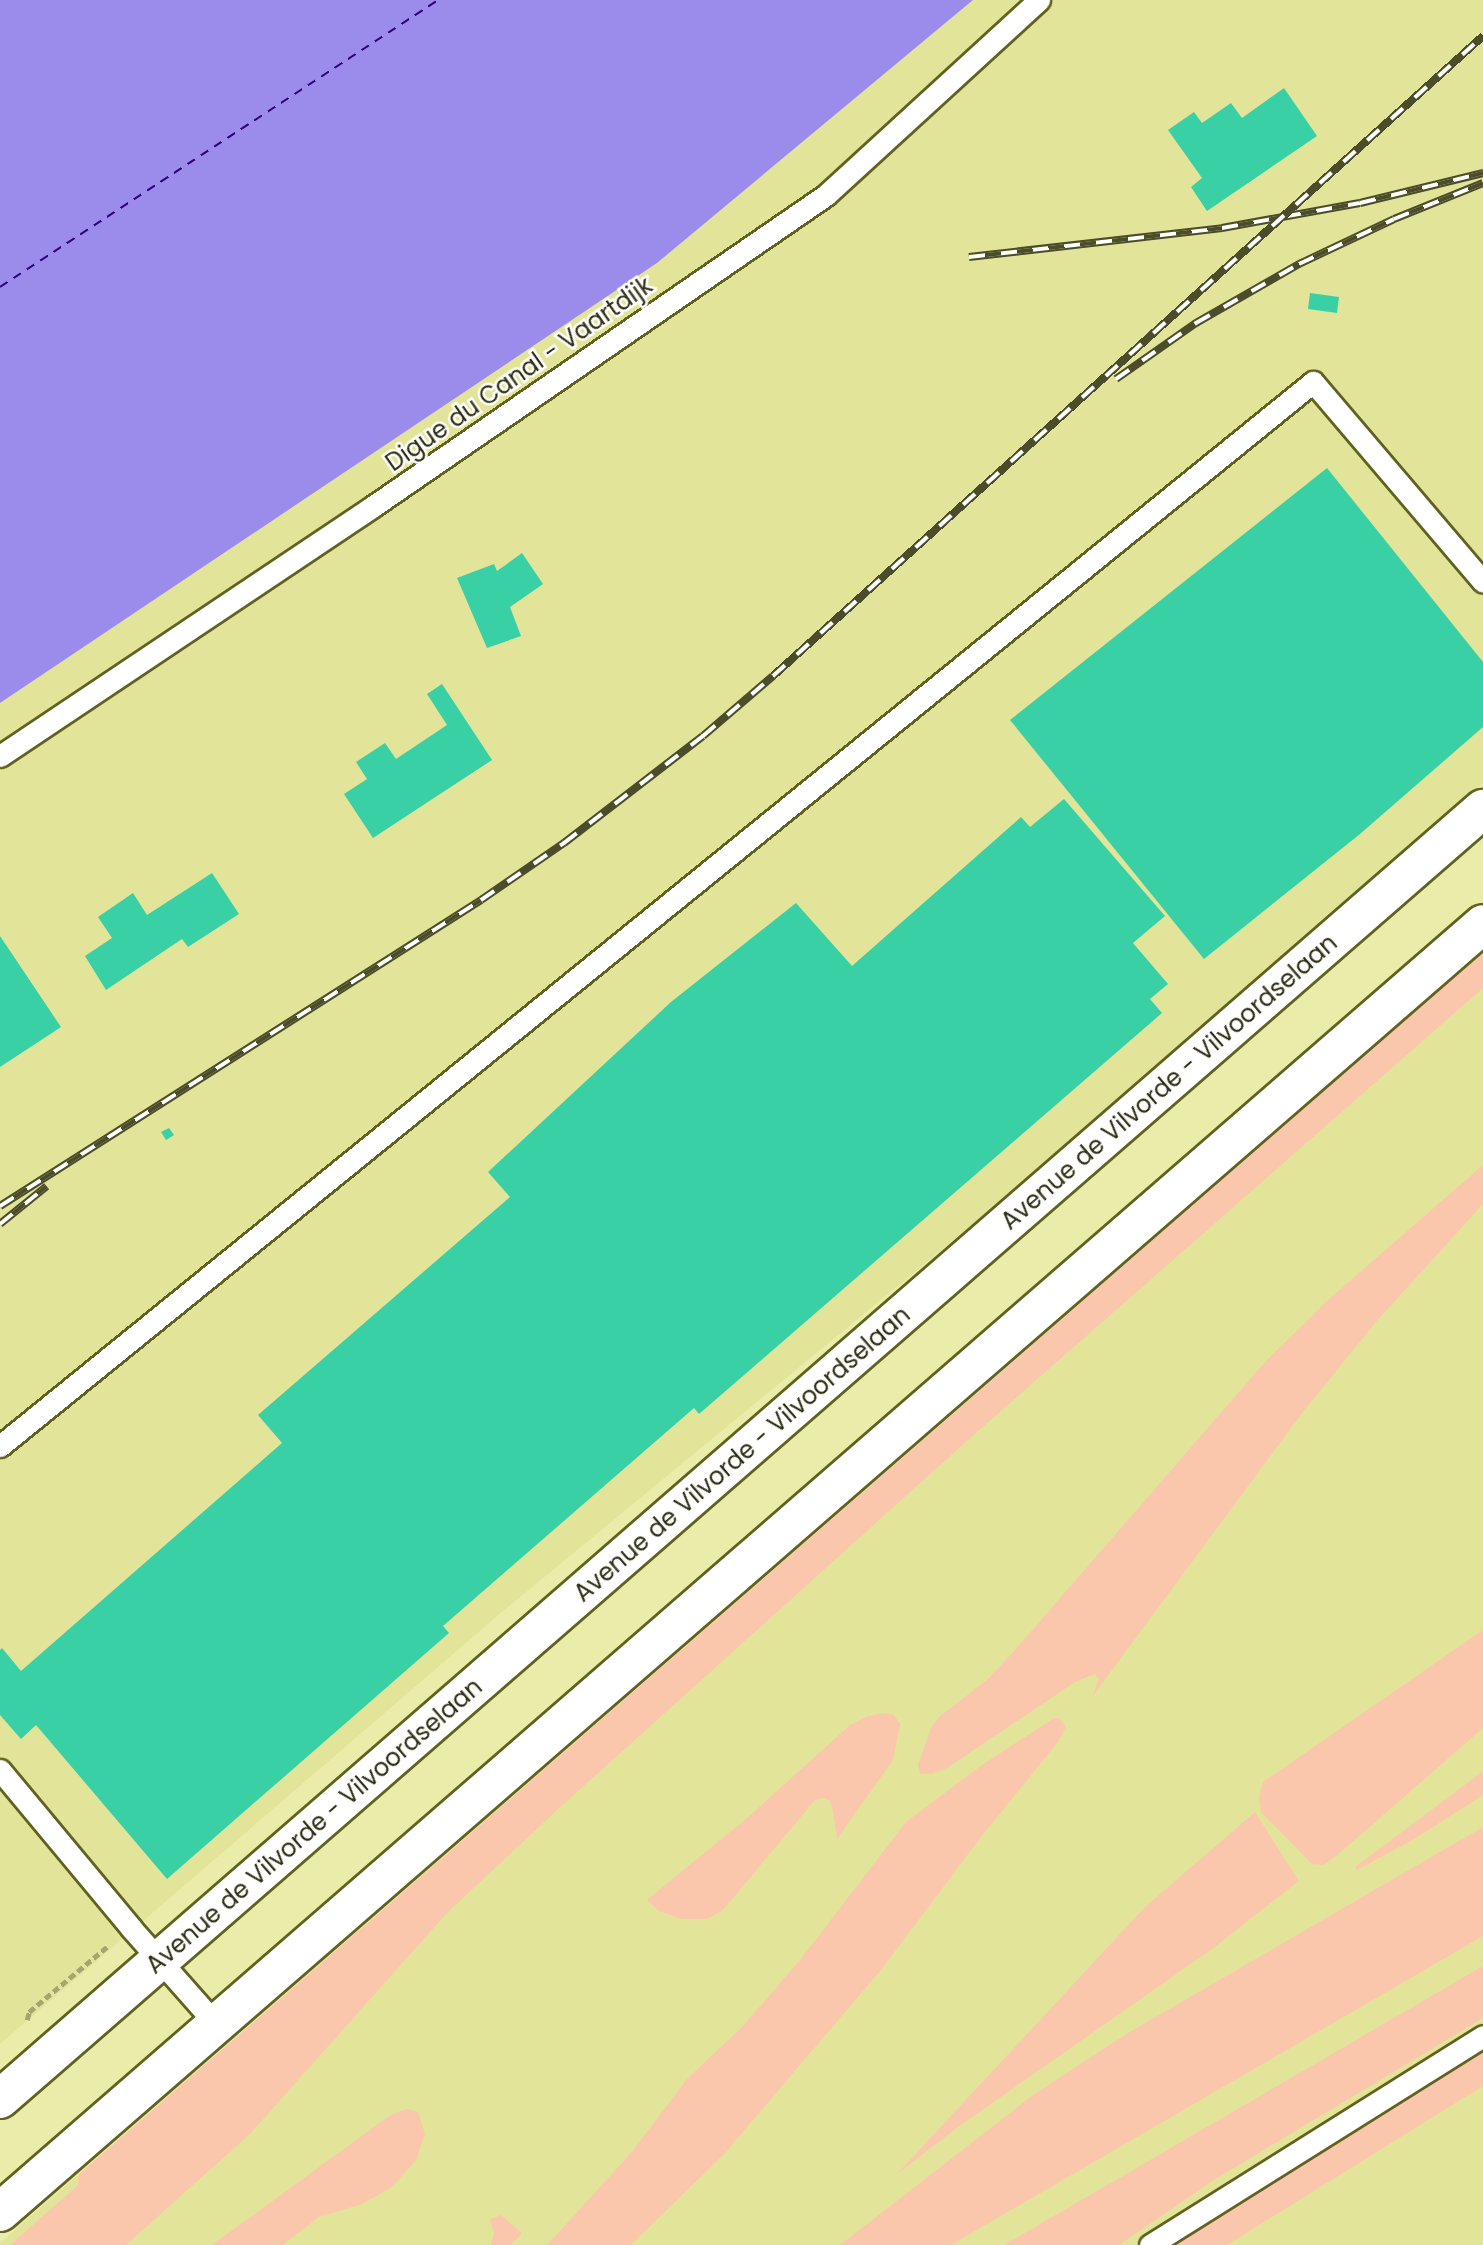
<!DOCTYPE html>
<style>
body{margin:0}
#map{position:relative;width:1483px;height:2245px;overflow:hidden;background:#eaeca9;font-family:Poppins,sans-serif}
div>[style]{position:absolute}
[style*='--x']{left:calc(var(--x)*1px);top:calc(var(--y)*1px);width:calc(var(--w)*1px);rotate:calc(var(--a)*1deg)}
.built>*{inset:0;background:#e2e499}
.green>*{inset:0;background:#fbc7ac}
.water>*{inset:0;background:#9b8cec}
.ferry>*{height:2px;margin-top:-1px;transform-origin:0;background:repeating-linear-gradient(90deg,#310077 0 9px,transparent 0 16px)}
.building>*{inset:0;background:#3ad0a5}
.path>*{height:4.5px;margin-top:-2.25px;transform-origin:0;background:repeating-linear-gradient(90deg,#a4a571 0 7px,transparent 0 10.5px)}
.roads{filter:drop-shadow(2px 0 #616120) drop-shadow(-2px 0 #616120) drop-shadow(0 2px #616120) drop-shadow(0 -2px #616120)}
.service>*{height:21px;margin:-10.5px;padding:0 10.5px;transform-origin:10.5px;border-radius:10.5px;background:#fff}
.primary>*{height:38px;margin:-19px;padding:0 19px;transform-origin:19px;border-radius:19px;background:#fff}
.rail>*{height:8px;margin-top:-4px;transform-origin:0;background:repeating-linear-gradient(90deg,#fff 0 16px,#4c4c2b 0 32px);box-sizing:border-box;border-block:2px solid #4c4c2b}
span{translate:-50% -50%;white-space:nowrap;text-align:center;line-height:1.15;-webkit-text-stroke:5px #fff;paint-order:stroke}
.street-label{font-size:24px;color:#2d2d12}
</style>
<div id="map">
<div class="built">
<i style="clip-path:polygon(973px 0,1483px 0,1483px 783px,1177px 1056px,503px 1611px,0 2044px,0 703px,657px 263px)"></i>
<i style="clip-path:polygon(1483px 953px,1483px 2245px,0 2245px,0 2243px)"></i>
</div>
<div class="green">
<i style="clip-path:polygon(1483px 953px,1483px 988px,968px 1440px,556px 1811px,447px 1913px,250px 2134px,126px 2245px,10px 2245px,78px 2185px,79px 2174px)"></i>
<i style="clip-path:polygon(1483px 1165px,1483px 1204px,1375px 1323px,1303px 1412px,1092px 1697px,1099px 1679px,1095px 1674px,1075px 1682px,947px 1768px,931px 1774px,920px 1774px,918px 1765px,931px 1728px,939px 1717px,988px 1679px,1015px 1650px,1265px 1362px,1328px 1300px)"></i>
<i style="clip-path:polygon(1483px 1630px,1483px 1728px,1342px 1851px,1324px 1865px,1312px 1864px,1261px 1812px,1259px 1798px,1263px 1782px)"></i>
<i style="clip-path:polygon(884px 1713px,894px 1715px,900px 1724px,893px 1760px,837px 1839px,833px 1811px,830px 1801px,823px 1798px,815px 1800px,723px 1910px,707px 1919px,681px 1919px,659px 1911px,647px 1900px,747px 1818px,850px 1725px,868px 1716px)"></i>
<i style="clip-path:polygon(1054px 1718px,1059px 1718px,1066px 1727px,1058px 1742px,981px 1837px,881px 1970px,725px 2153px,631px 2245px,547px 2245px,631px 2153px,687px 2079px,743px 2026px,800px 1960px,906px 1822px,982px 1765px)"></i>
<i style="clip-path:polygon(1483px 1771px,1483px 1795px,1416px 1838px,1357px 1870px,1355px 1867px)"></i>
<i style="clip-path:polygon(1255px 1812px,1299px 1881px,1212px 1949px,958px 2127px,896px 2175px,1145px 1907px)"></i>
<i style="clip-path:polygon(1483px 1827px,1483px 1936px,951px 2245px,840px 2245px,1033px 2095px,1128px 2033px)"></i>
<i style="clip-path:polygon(1483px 1966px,1483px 2018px,1214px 2180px,1119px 2245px,1004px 2245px)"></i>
<i style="clip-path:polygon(1483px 2048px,1483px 2086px,1227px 2245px,1167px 2245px)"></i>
<i style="clip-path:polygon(407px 2109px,418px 2112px,425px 2134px,416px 2160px,392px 2187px,362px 2204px,319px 2217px,283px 2245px,212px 2245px,389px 2116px)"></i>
<i style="clip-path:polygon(501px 2215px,522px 2233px,511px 2245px,491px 2245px,494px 2233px,490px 2219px)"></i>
</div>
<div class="water">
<i style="clip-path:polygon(0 0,973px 0,657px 263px,0 703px)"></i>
</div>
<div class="ferry">
<i style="--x:0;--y:287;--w:524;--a:-33.23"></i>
</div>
<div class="building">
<i style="clip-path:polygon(1284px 88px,1317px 136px,1207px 211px,1191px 187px,1202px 178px,1168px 130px,1194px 112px,1202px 123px,1231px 103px,1242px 118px)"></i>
<i style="clip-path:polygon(1310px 293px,1339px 297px,1337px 313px,1308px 309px)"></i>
<i style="clip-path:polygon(1327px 468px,1483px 662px,1483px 727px,1360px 834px,1204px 959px,1010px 720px)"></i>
<i style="clip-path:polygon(522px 553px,543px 584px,510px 607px,521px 636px,487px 648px,457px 578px,494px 564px,497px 571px)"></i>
<i style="clip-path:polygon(442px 684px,492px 760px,373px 838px,344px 794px,367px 779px,356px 762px,385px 743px,396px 759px,447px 725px,427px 694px)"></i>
<i style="clip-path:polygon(1064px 799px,1165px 916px,1133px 943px,1168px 984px,1150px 999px,1162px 1013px,699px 1414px,694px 1408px,443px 1626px,449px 1633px,167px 1879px,36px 1725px,21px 1739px,0 1715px,0 1650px,2px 1648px,21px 1671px,282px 1443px,258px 1415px,510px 1197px,488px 1172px,671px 1002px,796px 903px,852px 966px,1021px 817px,1030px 827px)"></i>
<i style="clip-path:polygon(212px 873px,239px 914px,188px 947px,182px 939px,106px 990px,85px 956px,112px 938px,98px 917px,133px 893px,147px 915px)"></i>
<i style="clip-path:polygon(0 936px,61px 1027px,0 1067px)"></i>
<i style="clip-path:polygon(169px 1128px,174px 1135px,166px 1140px,161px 1132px)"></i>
</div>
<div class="path">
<i style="--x:27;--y:2020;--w:8;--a:-76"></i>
<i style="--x:29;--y:2012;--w:103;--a:-39.9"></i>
</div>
<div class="roads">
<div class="service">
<i style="--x:0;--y:756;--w:448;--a:-33.8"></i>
<i style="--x:372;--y:507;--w:551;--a:-34.5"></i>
<i style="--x:826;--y:195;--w:289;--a:-42.5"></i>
<i style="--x:0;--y:1446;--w:1690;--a:-39.02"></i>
<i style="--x:1313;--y:382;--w:262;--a:49.6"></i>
<i style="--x:0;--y:1770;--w:205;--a:50.3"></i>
<i style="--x:131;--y:1928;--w:128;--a:48.5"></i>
<i style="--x:1150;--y:2245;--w:393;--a:-32.1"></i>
</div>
<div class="primary">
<i style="--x:0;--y:2099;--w:1966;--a:-41.02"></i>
<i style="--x:0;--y:2212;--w:1964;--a:-40.97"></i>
</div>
</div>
<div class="rail">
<i style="--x:969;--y:257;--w:255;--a:-6.5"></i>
<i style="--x:1222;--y:228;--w:140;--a:-10.3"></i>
<i style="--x:1360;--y:203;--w:127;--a:-13.7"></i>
<i style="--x:1116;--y:379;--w:98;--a:-35"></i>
<i style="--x:1196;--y:323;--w:119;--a:-29.8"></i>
<i style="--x:1299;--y:264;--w:105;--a:-25.3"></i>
<i style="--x:1394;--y:219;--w:96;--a:-22"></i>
<i style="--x:0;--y:1206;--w:570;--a:-32.46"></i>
<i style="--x:481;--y:900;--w:101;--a:-34.5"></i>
<i style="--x:564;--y:843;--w:175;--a:-37.6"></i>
<i style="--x:703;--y:736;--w:92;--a:-40.6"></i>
<i style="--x:773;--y:676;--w:956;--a:-42.03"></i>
<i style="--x:0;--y:1224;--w:60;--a:-39"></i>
</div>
<div class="street-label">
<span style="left:519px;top:374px;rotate:-35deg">Digue du Canal - Vaartdijk</span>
<span style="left:1169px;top:1082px;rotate:-41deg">Avenue de Vilvorde - Vilvoordselaan</span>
<span style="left:742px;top:1454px;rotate:-41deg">Avenue de Vilvorde - Vilvoordselaan</span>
<span style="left:314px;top:1826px;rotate:-41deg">Avenue de Vilvorde - Vilvoordselaan</span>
</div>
</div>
